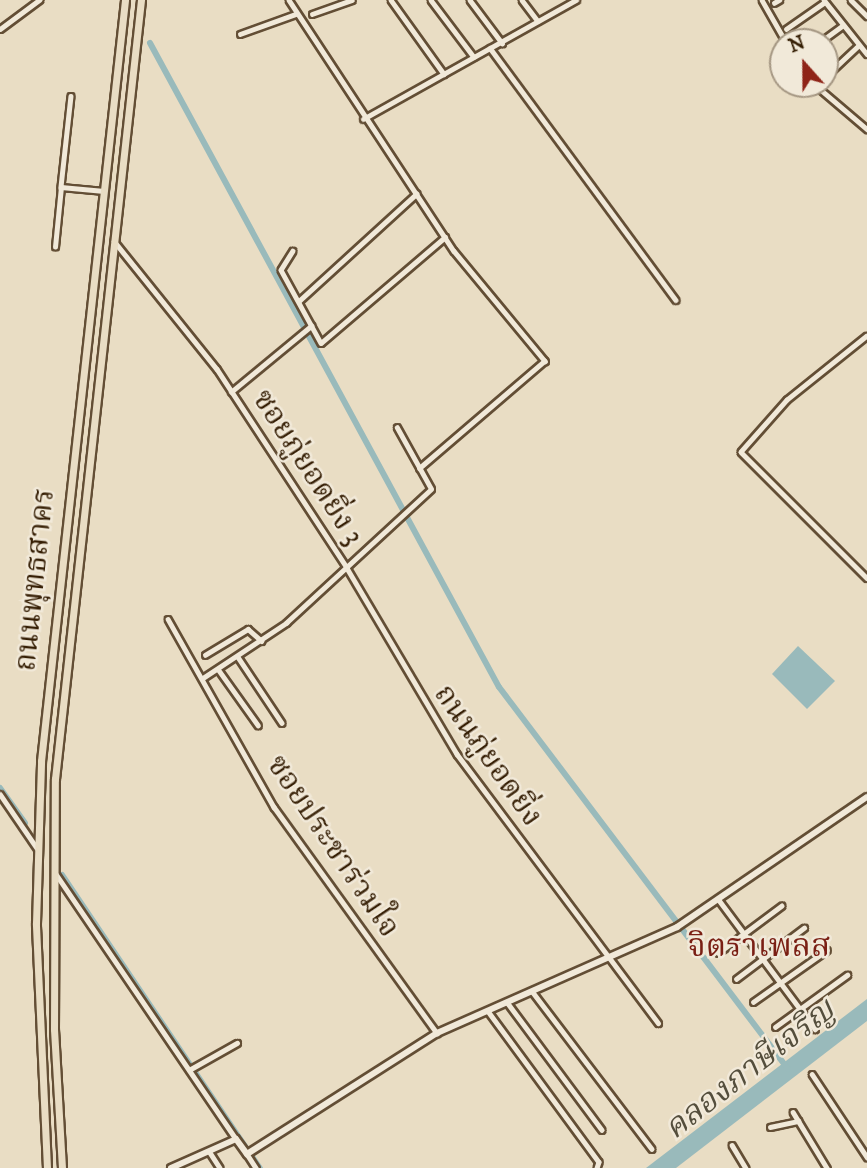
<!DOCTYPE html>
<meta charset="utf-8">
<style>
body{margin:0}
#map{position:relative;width:867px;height:1168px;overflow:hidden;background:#e9ddc4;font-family:"IM FELL DW Pica","Noto Serif Thai",serif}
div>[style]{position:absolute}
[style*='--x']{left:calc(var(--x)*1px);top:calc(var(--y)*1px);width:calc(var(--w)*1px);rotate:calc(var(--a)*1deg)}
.water>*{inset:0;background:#99babb}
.canal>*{height:6px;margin:-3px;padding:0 3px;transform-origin:3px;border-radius:3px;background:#99babb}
.roads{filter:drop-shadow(2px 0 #634e35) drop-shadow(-2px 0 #634e35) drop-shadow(0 2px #634e35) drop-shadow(0 -2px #634e35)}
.street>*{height:4.5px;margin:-2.25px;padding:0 2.25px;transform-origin:2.25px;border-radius:2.25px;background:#f1e9d9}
.secondary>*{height:6px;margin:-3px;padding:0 3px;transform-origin:3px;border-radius:3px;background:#f1e9d9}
.primary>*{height:7px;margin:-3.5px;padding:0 3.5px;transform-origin:3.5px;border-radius:3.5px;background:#e9ddc4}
span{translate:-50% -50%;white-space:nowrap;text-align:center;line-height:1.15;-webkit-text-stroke:5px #f1e9d9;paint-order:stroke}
.street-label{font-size:30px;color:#361f05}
.neighbourhood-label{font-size:32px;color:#7a1f14}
.water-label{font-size:32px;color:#544e3c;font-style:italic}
.north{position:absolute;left:769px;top:28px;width:70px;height:70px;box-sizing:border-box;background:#f1e9d9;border:2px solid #a69884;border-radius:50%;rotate:339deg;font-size:19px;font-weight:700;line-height:28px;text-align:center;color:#361f05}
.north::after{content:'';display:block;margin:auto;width:24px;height:32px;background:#8f2418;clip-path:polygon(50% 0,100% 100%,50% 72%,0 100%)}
</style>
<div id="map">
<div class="water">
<i style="clip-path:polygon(798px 646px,835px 681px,807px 709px,772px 674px)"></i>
<i style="clip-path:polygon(867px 999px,867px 1021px,676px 1168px,646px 1168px)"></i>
</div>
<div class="canal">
<i style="--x:150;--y:43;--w:732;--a:61.55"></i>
<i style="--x:499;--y:687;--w:479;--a:52.9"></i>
<i style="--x:0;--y:788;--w:43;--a:54.5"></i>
<i style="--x:62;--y:875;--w:354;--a:56"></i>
</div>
<div class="roads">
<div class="street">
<i style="--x:289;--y:0;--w:300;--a:56.7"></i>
<i style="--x:454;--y:251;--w:143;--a:50.4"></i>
<i style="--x:545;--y:361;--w:165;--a:139.4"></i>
<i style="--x:391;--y:0;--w:91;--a:54.4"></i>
<i style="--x:431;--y:0;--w:71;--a:53"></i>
<i style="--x:470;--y:0;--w:54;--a:53.3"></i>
<i style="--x:522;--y:0;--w:26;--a:53"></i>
<i style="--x:762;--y:0;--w:48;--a:60.3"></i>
<i style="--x:824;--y:0;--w:69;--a:51.5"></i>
<i style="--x:851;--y:0;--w:23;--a:45"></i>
<i style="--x:774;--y:3;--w:6;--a:-31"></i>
<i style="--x:312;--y:14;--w:42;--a:-19.3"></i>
<i style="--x:0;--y:29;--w:49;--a:-36.6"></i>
<i style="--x:786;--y:29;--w:47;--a:-34.7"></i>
<i style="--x:240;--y:34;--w:59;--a:-19.7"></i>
<i style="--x:820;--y:42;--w:27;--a:-36"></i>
<i style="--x:490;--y:48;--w:313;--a:53.6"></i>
<i style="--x:825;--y:77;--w:45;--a:-43.2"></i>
<i style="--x:814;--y:84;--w:70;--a:40.3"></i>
<i style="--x:71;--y:96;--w:92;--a:96.3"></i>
<i style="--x:61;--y:187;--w:43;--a:5.3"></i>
<i style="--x:363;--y:119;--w:244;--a:-29.2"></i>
<i style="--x:114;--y:241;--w:164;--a:51.2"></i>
<i style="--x:217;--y:369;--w:238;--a:56.8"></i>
<i style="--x:347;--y:568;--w:216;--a:59.4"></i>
<i style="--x:457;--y:754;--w:336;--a:53.2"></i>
<i style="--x:55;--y:247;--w:60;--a:-84.3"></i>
<i style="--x:293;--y:251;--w:22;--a:122"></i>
<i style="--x:281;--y:270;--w:83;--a:61.3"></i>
<i style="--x:321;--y:343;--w:163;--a:-40.5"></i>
<i style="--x:299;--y:301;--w:159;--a:-42.4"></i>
<i style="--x:867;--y:336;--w:102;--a:141.3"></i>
<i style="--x:787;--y:400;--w:69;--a:131.5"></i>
<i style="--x:741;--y:452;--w:178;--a:45"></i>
<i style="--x:231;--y:392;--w:104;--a:-39.5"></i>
<i style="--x:168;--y:619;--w:216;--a:60.6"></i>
<i style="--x:274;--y:807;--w:279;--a:54.2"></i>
<i style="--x:205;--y:655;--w:50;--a:-31.2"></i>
<i style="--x:248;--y:629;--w:18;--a:41"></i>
<i style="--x:238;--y:657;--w:79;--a:56.3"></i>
<i style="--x:218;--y:669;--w:69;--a:54.5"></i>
<i style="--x:203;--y:678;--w:100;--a:-33.5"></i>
<i style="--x:286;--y:623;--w:197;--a:-42.7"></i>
<i style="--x:431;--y:489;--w:70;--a:-119.1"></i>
<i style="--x:0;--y:794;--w:65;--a:55.6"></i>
<i style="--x:56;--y:874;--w:320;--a:55.8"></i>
<i style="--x:719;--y:900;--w:161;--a:53.3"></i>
<i style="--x:718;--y:953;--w:79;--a:-36.7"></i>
<i style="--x:736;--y:979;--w:85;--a:-36.9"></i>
<i style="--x:532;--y:991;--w:198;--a:52.8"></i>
<i style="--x:507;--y:1002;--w:159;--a:53.4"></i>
<i style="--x:753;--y:1002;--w:90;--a:-35.1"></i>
<i style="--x:488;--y:1011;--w:187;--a:53.7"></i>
<i style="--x:599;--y:1162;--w:6;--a:108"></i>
<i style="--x:775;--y:1027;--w:89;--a:-35.8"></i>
<i style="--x:189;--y:1070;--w:55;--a:-29.4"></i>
<i style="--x:812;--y:1074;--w:100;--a:56.5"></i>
<i style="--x:793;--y:1112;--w:66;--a:58.7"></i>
<i style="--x:770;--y:1127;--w:29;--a:-12"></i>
<i style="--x:732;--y:1145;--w:27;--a:59"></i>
<i style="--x:209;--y:1151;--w:20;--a:57"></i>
<i style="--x:247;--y:1154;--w:17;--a:57"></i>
</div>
<div class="secondary">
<i style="--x:171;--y:1168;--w:71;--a:-24"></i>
<i style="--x:236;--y:1139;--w:19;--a:54"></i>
<i style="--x:247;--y:1154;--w:225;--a:-32.5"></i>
<i style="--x:437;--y:1033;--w:262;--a:-23.8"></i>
<i style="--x:677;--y:927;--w:230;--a:-34.4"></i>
</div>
<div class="primary">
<i style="--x:47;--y:1168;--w:245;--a:-92.6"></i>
<i style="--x:36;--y:923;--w:162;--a:-88.2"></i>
<i style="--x:41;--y:761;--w:766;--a:-83.7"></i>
<i style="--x:62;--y:1168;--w:139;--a:-93.3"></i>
<i style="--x:54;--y:1029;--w:250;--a:-89.8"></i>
<i style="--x:55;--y:779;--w:784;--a:-83.7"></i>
</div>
</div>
<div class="street-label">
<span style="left:307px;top:468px;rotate:57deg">ซอยภู่ยอดยิ่ง 3</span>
<span style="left:36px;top:580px;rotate:-84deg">ถนนพุทธสาคร</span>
<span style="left:487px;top:756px;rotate:55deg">ถนนภู่ยอดยิ่ง</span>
<span style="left:332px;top:847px;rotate:56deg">ซอยประชาร่วมใจ</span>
</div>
<div class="neighbourhood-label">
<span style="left:759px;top:947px">จิตราเพลส</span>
</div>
<div class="water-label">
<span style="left:750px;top:1070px;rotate:-38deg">คลองภาษีเจริญ</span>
</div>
<div class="north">N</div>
</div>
